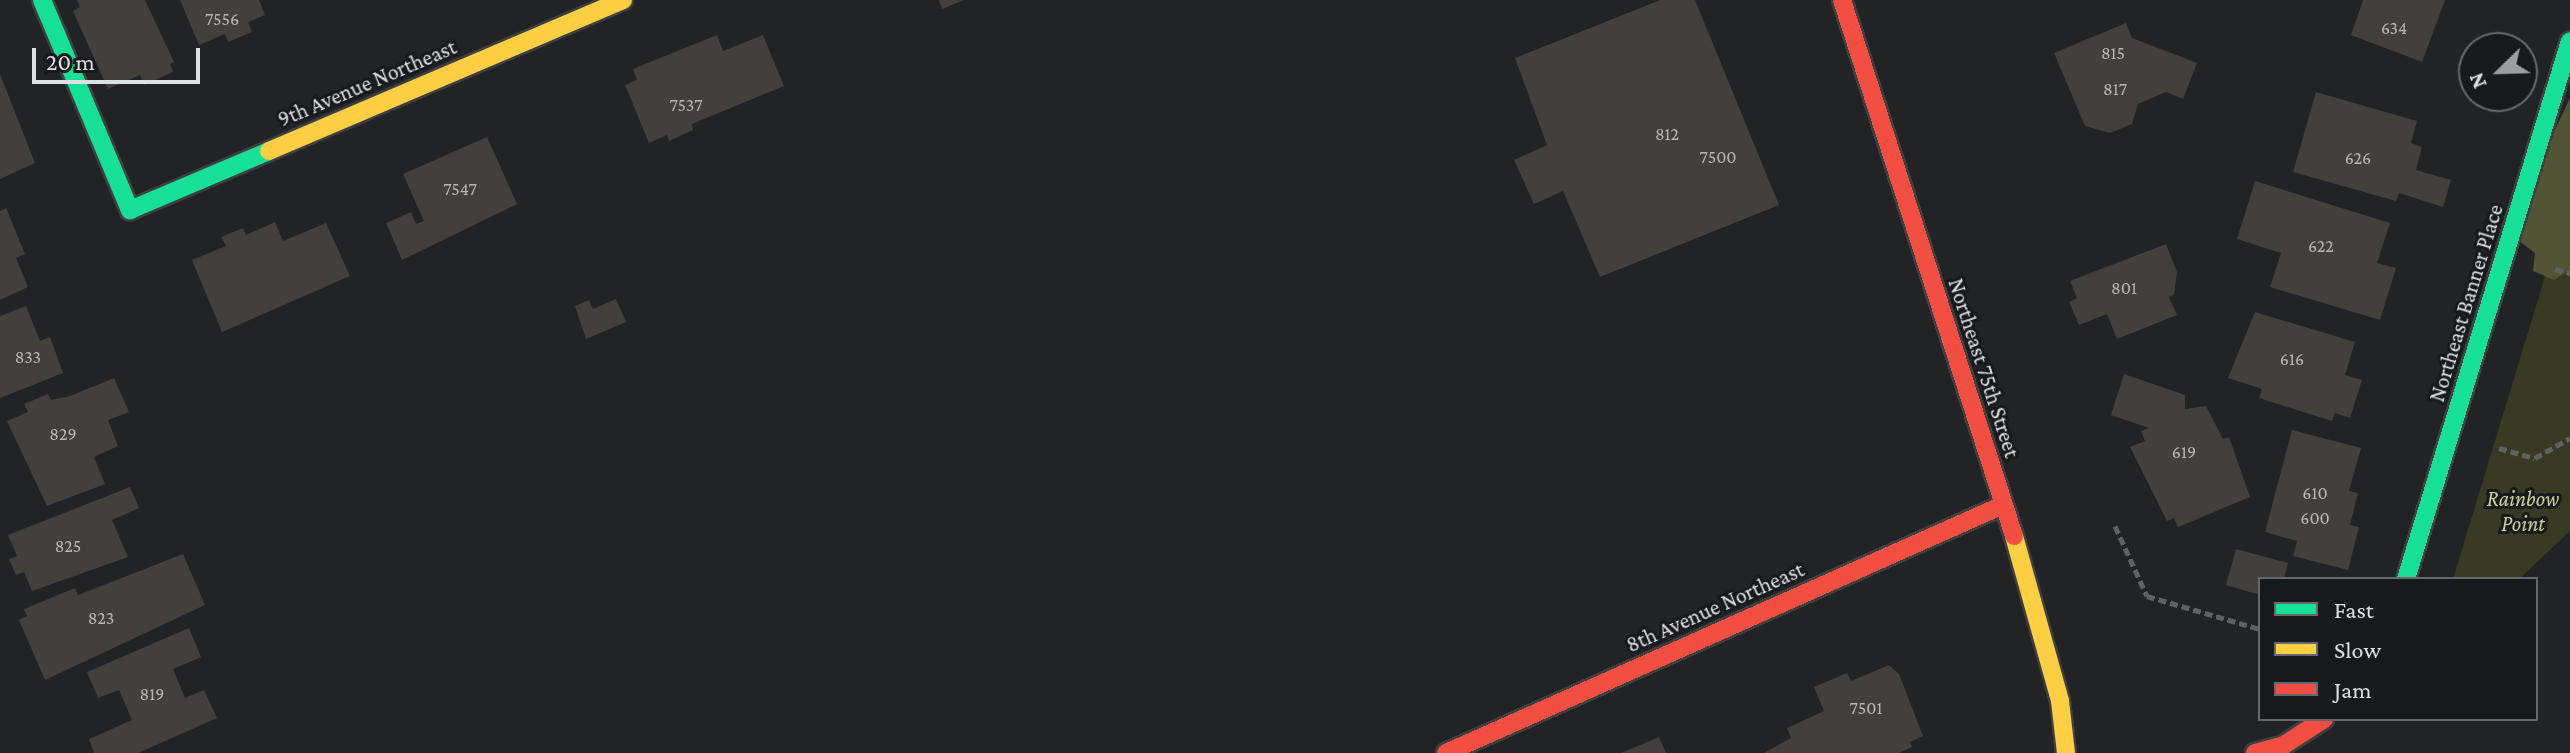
<!DOCTYPE html>
<style>
body{margin:0}
#map{position:relative;width:2570px;height:753px;overflow:hidden;background:#212325;font-family:"Crimson Pro",serif}
div>[style]{position:absolute}
[style*='--x']{left:calc(var(--x)*1px);top:calc(var(--y)*1px);width:calc(var(--w)*1px);rotate:calc(var(--a)*1deg)}
.green>*{inset:0;background:#393a23}
.forest>*{inset:0;background:#525435}
.building>*{inset:0;background:#433f3c}
.path>*{height:5px;margin-top:-2.5px;transform-origin:0;background:repeating-linear-gradient(90deg,#606163 0 8px,transparent 0 12px)}
.roads{filter:drop-shadow(2px 0 #3d3f40) drop-shadow(-2px 0 #3d3f40) drop-shadow(0 2px #3d3f40) drop-shadow(0 -2px #3d3f40)}
.fast>*{height:18px;margin:-9px;padding:0 9px;transform-origin:9px;border-radius:9px;background:#16e098}
.slow>*{height:18px;margin:-9px;padding:0 9px;transform-origin:9px;border-radius:9px;background:#ffcf43}
.jam>*{height:18px;margin:-9px;padding:0 9px;transform-origin:9px;border-radius:9px;background:#f24e42}
span{translate:-50% -50%;white-space:nowrap;text-align:center;line-height:1.15;-webkit-text-stroke:6px #171a1d;paint-order:stroke}
.number-label{font-size:18px;color:#b6b8b8}
.number-label span{-webkit-text-stroke-width:0}
.street-label{font-size:22px;color:#dde0e2}
.park-label{font-size:22px;color:#ccd08e;font-style:italic}
.legend{position:absolute;left:2258px;top:577px;width:280px;height:144px;box-sizing:border-box;background:#171a1d;border:2px solid #66696c;margin:0;padding:10px 14px;list-style:none;font-size:24px;color:#dde0e2}
.legend li{display:flex;align-items:center;gap:16px;height:40px}
.legend b{width:40px;border:2px solid #66696c}
.north{position:absolute;left:2458px;top:32px;width:80px;height:80px;box-sizing:border-box;background:#171a1d;border:2px solid #66696c;border-radius:50%;rotate:247deg;font-size:22px;font-weight:700;line-height:32px;text-align:center;color:#dde0e2}
.north::after{content:'';display:block;margin:auto;width:28px;height:36px;background:#9b9ea0;clip-path:polygon(50% 0,100% 100%,50% 72%,0 100%)}
.scale{position:absolute;left:32px;top:48px;width:168px;height:36px;box-sizing:border-box;border:4px solid #dde0e2;border-top:0;padding-left:10px;font-size:24px;line-height:28px;white-space:nowrap;color:#dde0e2;-webkit-text-stroke:6px #171a1d;paint-order:stroke}
</style>
<div id="map">
<div class="green">
<i style="clip-path:polygon(2570px 194px,2570px 531px,2519px 579px,2453px 579px)"></i>
</div>
<div class="forest">
<i style="clip-path:polygon(2570px 98px,2570px 270px,2554px 280px,2533px 271px,2535px 253px,2507px 232px)"></i>
</div>
<div class="building">
<i style="clip-path:polygon(77px 0,145px 0,174px 62px,170px 64px,173px 72px,144px 85px,140px 75px,108px 89px,73px 11px,80px 7px)"></i>
<i style="clip-path:polygon(180px 0,259px 0,265px 15px,248px 22px,252px 32px,228px 42px,225px 34px,199px 45px)"></i>
<i style="clip-path:polygon(939px 0,964px 0,942px 9px)"></i>
<i style="clip-path:polygon(1660px 0,1695px 0,1779px 205px,1600px 277px,1563px 191px,1534px 204px,1514px 160px,1547px 145px,1515px 58px)"></i>
<i style="clip-path:polygon(2363px 0,2445px 0,2422px 62px,2351px 35px)"></i>
<i style="clip-path:polygon(2126px 23px,2132px 38px,2197px 63px,2183px 99px,2166px 92px,2138px 104px,2132px 124px,2110px 133px,2085px 126px,2054px 53px)"></i>
<i style="clip-path:polygon(717px 35px,723px 51px,763px 35px,784px 86px,692px 124px,693px 130px,669px 141px,667px 135px,649px 143px,625px 85px,637px 80px,633px 69px)"></i>
<i style="clip-path:polygon(0 74px,35px 163px,0 179px)"></i>
<i style="clip-path:polygon(2316px 92px,2417px 121px,2411px 143px,2422px 147px,2416px 170px,2451px 180px,2443px 207px,2399px 193px,2396px 201px,2293px 172px)"></i>
<i style="clip-path:polygon(487px 137px,517px 204px,402px 260px,386px 223px,411px 212px,416px 224px,424px 221px,403px 174px)"></i>
<i style="clip-path:polygon(2255px 181px,2390px 223px,2377px 263px,2396px 268px,2380px 320px,2270px 287px,2281px 253px,2237px 239px)"></i>
<i style="clip-path:polygon(6px 208px,25px 254px,16px 258px,28px 287px,0 300px,0 211px)"></i>
<i style="clip-path:polygon(275px 222px,283px 241px,326px 223px,350px 276px,222px 332px,192px 260px,226px 246px,221px 237px,243px 228px,246px 235px)"></i>
<i style="clip-path:polygon(2166px 244px,2177px 272px,2174px 295px,2169px 297px,2177px 315px,2117px 339px,2107px 314px,2079px 325px,2069px 302px,2077px 298px,2070px 281px)"></i>
<i style="clip-path:polygon(616px 299px,626px 322px,586px 339px,575px 306px,589px 300px,593px 309px)"></i>
<i style="clip-path:polygon(26px 306px,40px 341px,50px 337px,63px 373px,0 398px,0 316px)"></i>
<i style="clip-path:polygon(2255px 312px,2355px 342px,2345px 375px,2362px 380px,2350px 418px,2335px 413px,2332px 421px,2259px 398px,2262px 389px,2228px 378px)"></i>
<i style="clip-path:polygon(2124px 374px,2185px 395px,2185px 409px,2206px 406px,2223px 439px,2229px 437px,2250px 497px,2178px 527px,2174px 518px,2167px 521px,2130px 447px,2145px 441px,2141px 431px,2149px 428px,2111px 415px)"></i>
<i style="clip-path:polygon(114px 378px,129px 412px,108px 420px,118px 446px,94px 457px,105px 484px,47px 506px,7px 421px,28px 412px,24px 404px,48px 394px,51px 400px,70px 396px)"></i>
<i style="clip-path:polygon(2292px 430px,2361px 448px,2349px 491px,2358px 493px,2350px 525px,2359px 527px,2348px 570px,2293px 556px,2297px 541px,2265px 532px)"></i>
<i style="clip-path:polygon(130px 487px,139px 508px,112px 520px,128px 557px,32px 591px,24px 572px,16px 575px,9px 559px,17px 556px,8px 535px)"></i>
<i style="clip-path:polygon(2236px 549px,2288px 563px,2284px 579px,2260px 579px,2260px 595px,2226px 585px)"></i>
<i style="clip-path:polygon(183px 554px,205px 605px,45px 680px,19px 620px,27px 616px,24px 609px,75px 588px,78px 595px)"></i>
<i style="clip-path:polygon(189px 628px,201px 657px,173px 669px,185px 698px,204px 690px,217px 718px,138px 753px,94px 753px,89px 739px,132px 720px,119px 690px,98px 698px,87px 672px)"></i>
<i style="clip-path:polygon(1889px 665px,1899px 674px,1923px 736px,1910px 742px,1912px 747px,1899px 753px,1764px 753px,1791px 738px,1787px 728px,1824px 711px,1814px 687px,1847px 673px,1851px 681px)"></i>
<i style="clip-path:polygon(1659px 737px,1666px 753px,1621px 753px)"></i>
</div>
<div class="path">
<i style="--x:2555;--y:269;--w:16;--a:15"></i>
<i style="--x:2499;--y:448;--w:37;--a:16"></i>
<i style="--x:2535;--y:458;--w:40;--a:-29.7"></i>
<i style="--x:2115;--y:526;--w:77;--a:65.4"></i>
<i style="--x:2147;--y:596;--w:118;--a:16.3"></i>
</div>
<div class="roads">
<div class="fast">
<i style="--x:42;--y:0;--w:228;--a:67.3"></i>
<i style="--x:130;--y:210;--w:151;--a:-23"></i>
<i style="--x:2406;--y:579;--w:562;--a:-73.05"></i>
</div>
<div class="slow">
<i style="--x:269;--y:151;--w:385;--a:-23.1"></i>
<i style="--x:2014;--y:536;--w:171;--a:74.4"></i>
<i style="--x:2060;--y:701;--w:52;--a:83.4"></i>
</div>
<div class="jam">
<i style="--x:1842;--y:0;--w:563;--a:72.21"></i>
<i style="--x:1446;--y:753;--w:610;--a:-24"></i>
<i style="--x:2255;--y:753;--w:30;--a:-15"></i>
<i style="--x:2284;--y:745;--w:48;--a:-33"></i>
</div>
</div>
<div class="number-label">
<span style="left:222px;top:19px">7556</span>
<span style="left:2394px;top:28px">634</span>
<span style="left:2113px;top:53px">815</span>
<span style="left:2115px;top:89px">817</span>
<span style="left:686px;top:105px">7537</span>
<span style="left:1667px;top:134px">812</span>
<span style="left:1718px;top:157px">7500</span>
<span style="left:2358px;top:158px">626</span>
<span style="left:460px;top:189px">7547</span>
<span style="left:2321px;top:246px">622</span>
<span style="left:2124px;top:288px">801</span>
<span style="left:28px;top:357px">833</span>
<span style="left:2292px;top:359px">616</span>
<span style="left:63px;top:434px">829</span>
<span style="left:2184px;top:452px">619</span>
<span style="left:2315px;top:493px">610</span>
<span style="left:2315px;top:518px">600</span>
<span style="left:68px;top:546px">825</span>
<span style="left:101px;top:618px">823</span>
<span style="left:152px;top:694px">819</span>
<span style="left:1866px;top:708px">7501</span>
</div>
<div class="street-label">
<span style="left:367px;top:83px;rotate:-23deg">9th Avenue Northeast</span>
<span style="left:2466px;top:303px;rotate:-73deg">Northeast Banner Place</span>
<span style="left:1984px;top:368px;rotate:72deg">Northeast 75th Street</span>
<span style="left:1715px;top:607px;rotate:-24deg">8th Avenue Northeast</span>
</div>
<div class="park-label">
<span style="left:2523px;top:511px">Rainbow<br>Point</span>
</div>
<ul class="legend">
<li><b style="height:10px;background:#16e098"></b>Fast</li>
<li><b style="height:10px;background:#ffcf43"></b>Slow</li>
<li><b style="height:10px;background:#f24e42"></b>Jam</li>
</ul>
<div class="north">N</div>
<div class="scale">20 m</div>
</div>
